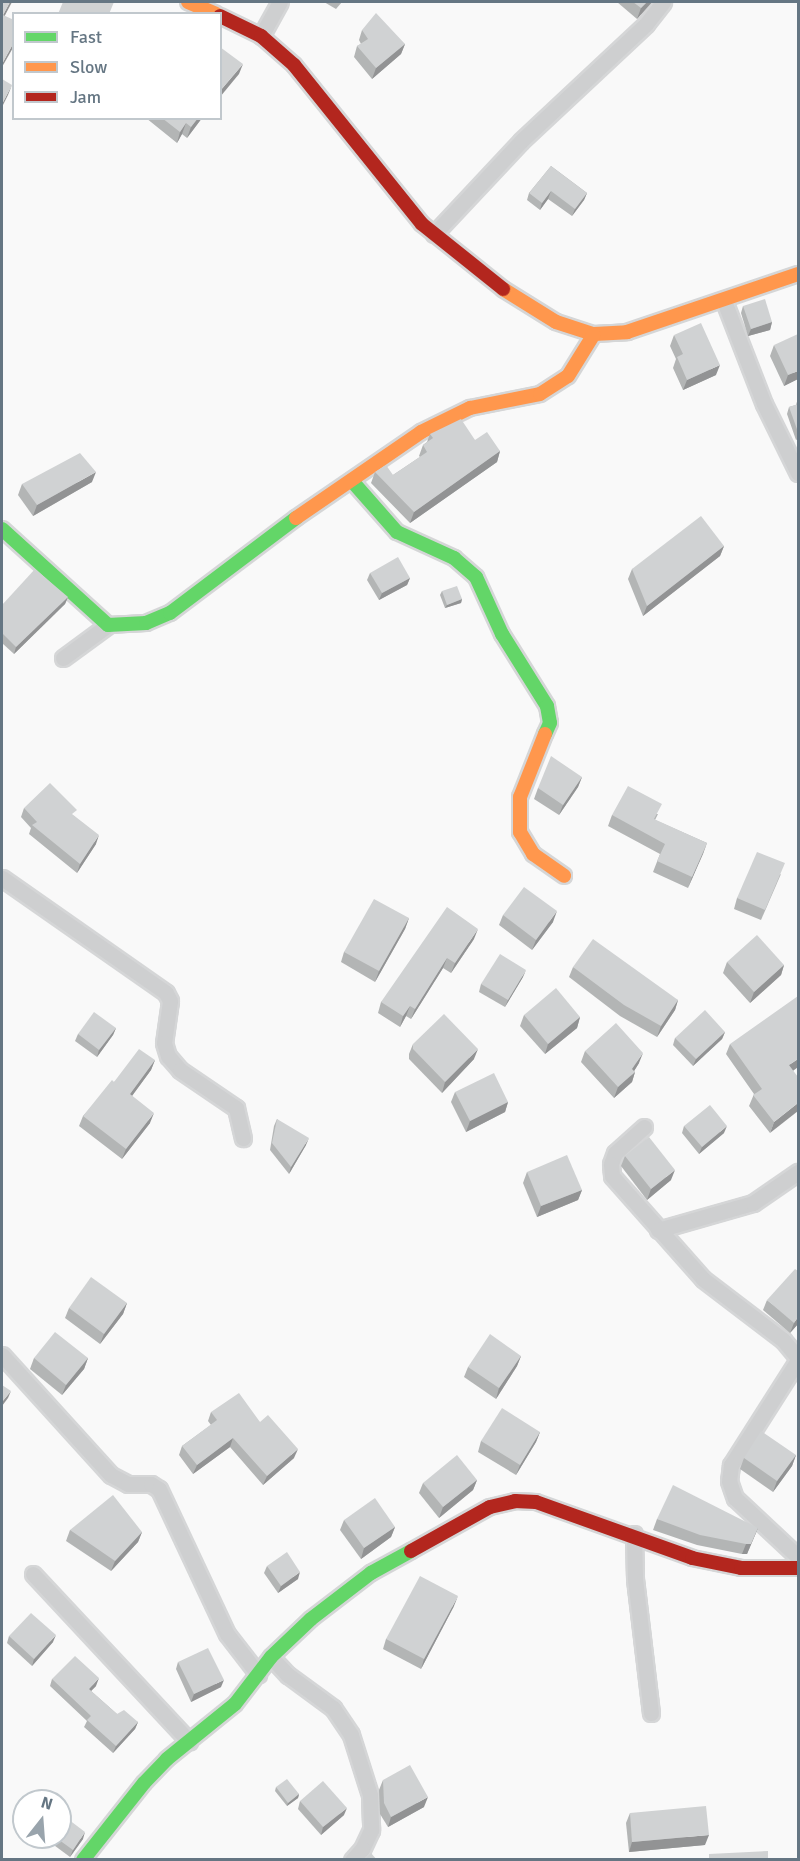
<!DOCTYPE html>
<style>
body{margin:0}
#map{position:relative;width:800px;height:1861px;overflow:hidden;background:#f9f9f9;font-family:Signika,sans-serif}
div>[style]{position:absolute}
[style*='--x']{left:calc(var(--x)*1px);top:calc(var(--y)*1px);width:calc(var(--w)*1px);rotate:calc(var(--a)*1deg)}
.roads{filter:drop-shadow(2px 0 #d5d6d7) drop-shadow(-2px 0 #d5d6d7) drop-shadow(0 2px #d5d6d7) drop-shadow(0 -2px #d5d6d7)}
.street>*{height:15px;margin:-7.5px;padding:0 7.5px;transform-origin:7.5px;border-radius:7.5px;background:#cecfd0}
.fast>*{height:14px;margin:-7px;padding:0 7px;transform-origin:7px;border-radius:7px;background:#63d668}
.slow>*{height:14px;margin:-7px;padding:0 7px;transform-origin:7px;border-radius:7px;background:#ff974d}
.jam>*{height:14px;margin:-7px;padding:0 7px;transform-origin:7px;border-radius:7px;background:#b3261e}
.wall>*{inset:0;background:#b3b5b5}
.shaded-wall>*{inset:0;background:#929394}
.building>*{inset:0;background:#d0d2d3}
span{translate:-50% -50%;white-space:nowrap;text-align:center;line-height:1.15;-webkit-text-stroke:6px #fff;paint-order:stroke}
.frame{position:absolute;inset:0;border:3px solid #657683;pointer-events:none}
.legend{position:absolute;left:12px;top:12px;width:210px;height:108px;box-sizing:border-box;background:#fff;border:2px solid #c1c8cd;margin:0;padding:8px 10px;list-style:none;font-size:18px;color:#657683}
.legend li{display:flex;align-items:center;gap:12px;height:30px}
.legend b{width:30px;border:2px solid #c1c8cd}
.north{position:absolute;left:12px;top:1789px;width:60px;height:60px;box-sizing:border-box;background:#fff;border:2px solid #c1c8cd;border-radius:50%;rotate:17deg;font-size:16px;font-weight:700;line-height:24px;text-align:center;color:#657683}
.north::after{content:'';display:block;margin:auto;width:21px;height:27px;background:#99a4ac;clip-path:polygon(50% 0,100% 100%,50% 72%,0 100%)}
</style>
<div id="map">
<div class="roads">
<div class="street">
<i style="--x:261;--y:36;--w:39;--a:-61"></i>
<i style="--x:434;--y:234;--w:127;--a:-46.9"></i>
<i style="--x:521;--y:141;--w:171;--a:-43.1"></i>
<i style="--x:646;--y:24;--w:28;--a:-52"></i>
<i style="--x:724;--y:301;--w:110;--a:68.8"></i>
<i style="--x:764;--y:404;--w:77;--a:63.8"></i>
<i style="--x:63;--y:658;--w:56;--a:-36.3"></i>
<i style="--x:2;--y:878;--w:200;--a:35"></i>
<i style="--x:166;--y:993;--w:9;--a:63"></i>
<i style="--x:170;--y:1001;--w:42;--a:98.1"></i>
<i style="--x:164;--y:1043;--w:14;--a:73"></i>
<i style="--x:168;--y:1056;--w:18;--a:49"></i>
<i style="--x:180;--y:1070;--w:68;--a:34.2"></i>
<i style="--x:236;--y:1108;--w:31;--a:77"></i>
<i style="--x:644;--y:1127;--w:39;--a:138"></i>
<i style="--x:615;--y:1153;--w:12;--a:110"></i>
<i style="--x:611;--y:1164;--w:12;--a:85"></i>
<i style="--x:612;--y:1176;--w:137;--a:48.5"></i>
<i style="--x:703;--y:1279;--w:101;--a:37.3"></i>
<i style="--x:783;--y:1340;--w:23;--a:50"></i>
<i style="--x:658;--y:1230;--w:99;--a:-15.9"></i>
<i style="--x:753;--y:1203;--w:55;--a:-34.6"></i>
<i style="--x:2;--y:1355;--w:162;--a:47.8"></i>
<i style="--x:111;--y:1475;--w:19;--a:28"></i>
<i style="--x:128;--y:1484;--w:23;--a:0"></i>
<i style="--x:151;--y:1484;--w:9;--a:32"></i>
<i style="--x:159;--y:1489;--w:160;--a:64.9"></i>
<i style="--x:227;--y:1634;--w:51;--a:52.2"></i>
<i style="--x:798;--y:1360;--w:125;--a:122.5"></i>
<i style="--x:731;--y:1465;--w:16;--a:97"></i>
<i style="--x:729;--y:1481;--w:18;--a:71"></i>
<i style="--x:735;--y:1498;--w:86;--a:43.1"></i>
<i style="--x:634;--y:1534;--w:45;--a:88.7"></i>
<i style="--x:635;--y:1579;--w:135;--a:83.2"></i>
<i style="--x:33;--y:1574;--w:229;--a:47"></i>
<i style="--x:271;--y:1657;--w:25;--a:47"></i>
<i style="--x:288;--y:1675;--w:56;--a:36.3"></i>
<i style="--x:333;--y:1708;--w:32;--a:56"></i>
<i style="--x:351;--y:1735;--w:63;--a:72.4"></i>
<i style="--x:370;--y:1795;--w:35;--a:88"></i>
<i style="--x:371;--y:1830;--w:21;--a:115"></i>
<i style="--x:362;--y:1849;--w:15;--a:132"></i>
</div>
<div class="fast">
<i style="--x:352;--y:481;--w:68;--a:48.6"></i>
<i style="--x:397;--y:532;--w:63;--a:24.5"></i>
<i style="--x:454;--y:558;--w:29;--a:41"></i>
<i style="--x:476;--y:577;--w:63;--a:65.5"></i>
<i style="--x:502;--y:634;--w:85;--a:58"></i>
<i style="--x:547;--y:706;--w:17;--a:80"></i>
<i style="--x:550;--y:723;--w:12;--a:114"></i>
<i style="--x:2;--y:529;--w:143;--a:42.2"></i>
<i style="--x:108;--y:625;--w:38;--a:-3"></i>
<i style="--x:146;--y:623;--w:26;--a:-23"></i>
<i style="--x:170;--y:613;--w:158;--a:-37"></i>
<i style="--x:83;--y:1860;--w:98;--a:-51.6"></i>
<i style="--x:144;--y:1783;--w:33;--a:-46"></i>
<i style="--x:167;--y:1759;--w:87;--a:-39"></i>
<i style="--x:235;--y:1704;--w:59;--a:-52.5"></i>
<i style="--x:271;--y:1657;--w:55;--a:-43.5"></i>
<i style="--x:311;--y:1619;--w:76;--a:-37.5"></i>
<i style="--x:371;--y:1573;--w:46;--a:-28.8"></i>
</div>
<div class="slow">
<i style="--x:188;--y:2;--w:30;--a:23"></i>
<i style="--x:503;--y:289;--w:62;--a:31.9"></i>
<i style="--x:556;--y:322;--w:40;--a:18"></i>
<i style="--x:594;--y:334;--w:33;--a:-3"></i>
<i style="--x:627;--y:332;--w:181;--a:-18.7"></i>
<i style="--x:296;--y:518;--w:152;--a:-34.5"></i>
<i style="--x:421;--y:432;--w:55;--a:-26.1"></i>
<i style="--x:470;--y:408;--w:71;--a:-11.3"></i>
<i style="--x:540;--y:394;--w:33;--a:-33"></i>
<i style="--x:568;--y:376;--w:49;--a:-58.2"></i>
<i style="--x:545;--y:734;--w:68;--a:111.6"></i>
<i style="--x:520;--y:797;--w:35;--a:90"></i>
<i style="--x:520;--y:832;--w:26;--a:59"></i>
<i style="--x:533;--y:854;--w:38;--a:35"></i>
</div>
<div class="jam">
<i style="--x:220;--y:16;--w:46;--a:26"></i>
<i style="--x:261;--y:36;--w:44;--a:41.3"></i>
<i style="--x:294;--y:65;--w:204;--a:51.2"></i>
<i style="--x:422;--y:224;--w:104;--a:38.7"></i>
<i style="--x:411;--y:1551;--w:90;--a:-29.1"></i>
<i style="--x:490;--y:1507;--w:26;--a:-13"></i>
<i style="--x:515;--y:1501;--w:21;--a:3"></i>
<i style="--x:536;--y:1502;--w:166;--a:19.7"></i>
<i style="--x:692;--y:1558;--w:50;--a:11.5"></i>
<i style="--x:741;--y:1568;--w:57;--a:0"></i>
</div>
</div>
<div class="wall">
<i style="clip-path:polygon(324px 2px,342px 2px,336px 9px)"></i>
<i style="clip-path:polygon(617px 2px,652px 2px,637px 19px)"></i>
<i style="clip-path:polygon(362px 30px,405px 44px,401px 54px,372px 79px,354px 57px,357px 46px,361px 44px,359px 40px)"></i>
<i style="clip-path:polygon(146px 118px,202px 118px,187px 138px,182px 134px,177px 143px)"></i>
<i style="clip-path:polygon(551px 166px,587px 193px,584px 200px,572px 216px,548px 199px,540px 210px,527px 200px,529px 193px)"></i>
<i style="clip-path:polygon(743px 306px,772px 322px,770px 330px,748px 336px,741px 313px)"></i>
<i style="clip-path:polygon(674px 335px,716px 375px,683px 390px,673px 368px,676px 359px,670px 346px)"></i>
<i style="clip-path:polygon(774px 345px,798px 379px,784px 386px,770px 356px)"></i>
<i style="clip-path:polygon(798px 398px,798px 439px,796px 440px,787px 414px,789px 407px,796px 405px)"></i>
<i style="clip-path:polygon(430px 434px,475px 440px,500px 451px,497px 462px,410px 523px,371px 483px,375px 472px,393px 475px,420px 457px,419px 456px,423px 445px,427px 442px)"></i>
<i style="clip-path:polygon(92px 482px,33px 516px,18px 495px,22px 484px)"></i>
<i style="clip-path:polygon(724px 546px,720px 556px,643px 616px,628px 579px,632px 569px)"></i>
<i style="clip-path:polygon(370px 573px,410px 578px,407px 585px,379px 600px,367px 580px)"></i>
<i style="clip-path:polygon(442px 591px,462px 599px,461px 603px,445px 608px,440px 595px)"></i>
<i style="clip-path:polygon(68px 597px,65px 604px,14px 654px,2px 643px,2px 605px)"></i>
<i style="clip-path:polygon(582px 777px,578px 787px,559px 815px,534px 799px,538px 788px)"></i>
<i style="clip-path:polygon(24px 808px,74px 816px,96px 844px,77px 873px,29px 834px,31px 828px,21px 817px)"></i>
<i style="clip-path:polygon(658px 814px,655px 820px,707px 843px,688px 888px,653px 872px,660px 854px,608px 826px,612px 815px)"></i>
<i style="clip-path:polygon(781px 874px,761px 920px,734px 909px,737px 898px)"></i>
<i style="clip-path:polygon(503px 915px,553px 922px,532px 950px,499px 925px)"></i>
<i style="clip-path:polygon(409px 918px,405px 929px,375px 982px,341px 962px,344px 952px)"></i>
<i style="clip-path:polygon(474px 939px,451px 973px,443px 968px,411px 1019px,406px 1016px,400px 1027px,378px 1013px,381px 1002px)"></i>
<i style="clip-path:polygon(727px 962px,784px 965px,781px 975px,750px 1003px,723px 973px)"></i>
<i style="clip-path:polygon(573px 967px,678px 1000px,675px 1010px,657px 1037px,620px 1016px,569px 977px)"></i>
<i style="clip-path:polygon(523px 977px,505px 1007px,479px 992px,481px 984px)"></i>
<i style="clip-path:polygon(524px 1015px,580px 1017px,577px 1028px,545px 1054px,520px 1026px)"></i>
<i style="clip-path:polygon(116px 1028px,113px 1035px,97px 1057px,75px 1041px,78px 1034px)"></i>
<i style="clip-path:polygon(725px 1032px,722px 1039px,693px 1066px,673px 1045px,675px 1038px)"></i>
<i style="clip-path:polygon(413px 1044px,474px 1059px,442px 1093px,409px 1059px,409px 1054px)"></i>
<i style="clip-path:polygon(730px 1044px,798px 1067px,793px 1071px,770px 1133px,749px 1106px,754px 1094px,726px 1054px)"></i>
<i style="clip-path:polygon(585px 1051px,639px 1063px,634px 1071px,635px 1072px,632px 1082px,614px 1098px,581px 1062px)"></i>
<i style="clip-path:polygon(155px 1060px,151px 1070px,132px 1096px,150px 1123px,122px 1159px,79px 1126px,83px 1116px,114px 1082px)"></i>
<i style="clip-path:polygon(455px 1092px,508px 1102px,505px 1112px,466px 1132px,451px 1102px)"></i>
<i style="clip-path:polygon(277px 1119px,306px 1145px,289px 1174px,270px 1150px,274px 1126px)"></i>
<i style="clip-path:polygon(684px 1126px,724px 1133px,699px 1154px,682px 1133px)"></i>
<i style="clip-path:polygon(625px 1156px,671px 1180px,647px 1200px,621px 1166px)"></i>
<i style="clip-path:polygon(527px 1172px,582px 1190px,578px 1200px,537px 1217px,523px 1183px)"></i>
<i style="clip-path:polygon(767px 1300px,798px 1324px,790px 1333px,763px 1310px)"></i>
<i style="clip-path:polygon(127px 1303px,123px 1314px,100px 1344px,65px 1318px,69px 1308px)"></i>
<i style="clip-path:polygon(521px 1356px,517px 1366px,496px 1399px,464px 1377px,468px 1367px)"></i>
<i style="clip-path:polygon(34px 1358px,88px 1358px,84px 1369px,62px 1395px,30px 1369px)"></i>
<i style="clip-path:polygon(211px 1412px,260px 1422px,294px 1458px,263px 1485px,230px 1447px,193px 1474px,179px 1455px,182px 1446px,211px 1425px,208px 1421px)"></i>
<i style="clip-path:polygon(540px 1432px,536px 1442px,516px 1475px,478px 1452px,481px 1441px)"></i>
<i style="clip-path:polygon(796px 1455px,792px 1466px,773px 1492px,740px 1469px,744px 1458px)"></i>
<i style="clip-path:polygon(477px 1480px,473px 1490px,439px 1518px,419px 1493px,423px 1483px)"></i>
<i style="clip-path:polygon(657px 1519px,758px 1528px,747px 1554px,742px 1554px,697px 1545px,653px 1530px)"></i>
<i style="clip-path:polygon(344px 1520px,395px 1527px,391px 1537px,361px 1559px,340px 1530px)"></i>
<i style="clip-path:polygon(70px 1530px,142px 1532px,138px 1542px,111px 1571px,66px 1541px)"></i>
<i style="clip-path:polygon(267px 1566px,298px 1579px,278px 1593px,264px 1573px)"></i>
<i style="clip-path:polygon(454px 1606px,421px 1669px,383px 1649px,386px 1639px)"></i>
<i style="clip-path:polygon(9px 1636px,53px 1642px,32px 1666px,7px 1643px)"></i>
<i style="clip-path:polygon(178px 1662px,221px 1687px,191px 1702px,176px 1669px)"></i>
<i style="clip-path:polygon(52px 1679px,96px 1686px,91px 1691px,117px 1714px,138px 1722px,135px 1729px,113px 1753px,84px 1727px,87px 1721px,50px 1686px)"></i>
<i style="clip-path:polygon(383px 1780px,424px 1807px,388px 1827px,380px 1814px,379px 1790px)"></i>
<i style="clip-path:polygon(276px 1787px,299px 1794px,298px 1798px,287px 1806px,275px 1791px)"></i>
<i style="clip-path:polygon(300px 1801px,344px 1815px,321px 1835px,298px 1809px)"></i>
<i style="clip-path:polygon(630px 1813px,705px 1845px,629px 1852px,626px 1823px)"></i>
<i style="clip-path:polygon(43px 1837px,60px 1837px,83px 1839px,70px 1857px)"></i>
</div>
<div class="shaded-wall">
<i style="clip-path:polygon(10px 2px,12px 2px,2px 21px,3px 15px)"></i>
<i style="clip-path:polygon(647px 2px,652px 2px,637px 19px,641px 8px)"></i>
<i style="clip-path:polygon(14px 42px,14px 46px,2px 67px,2px 64px)"></i>
<i style="clip-path:polygon(405px 44px,401px 54px,372px 79px,376px 68px)"></i>
<i style="clip-path:polygon(243px 64px,239px 74px,220px 97px,220px 91px)"></i>
<i style="clip-path:polygon(12px 85px,8px 95px,2px 107px,2px 104px)"></i>
<i style="clip-path:polygon(198px 118px,202px 118px,187px 138px,191px 127px)"></i>
<i style="clip-path:polygon(186px 123px,182px 134px,177px 143px,180px 132px)"></i>
<i style="clip-path:polygon(551px 191px,548px 199px,540px 210px,542px 203px)"></i>
<i style="clip-path:polygon(587px 193px,584px 200px,572px 216px,575px 209px)"></i>
<i style="clip-path:polygon(772px 322px,770px 330px,748px 336px,751px 329px)"></i>
<i style="clip-path:polygon(720px 365px,716px 375px,683px 390px,687px 380px)"></i>
<i style="clip-path:polygon(798px 371px,798px 379px,784px 386px,788px 375px)"></i>
<i style="clip-path:polygon(500px 451px,497px 462px,410px 523px,414px 512px)"></i>
<i style="clip-path:polygon(96px 472px,92px 482px,33px 516px,37px 505px)"></i>
<i style="clip-path:polygon(724px 546px,720px 556px,643px 616px,647px 606px)"></i>
<i style="clip-path:polygon(410px 578px,407px 585px,379px 600px,382px 593px)"></i>
<i style="clip-path:polygon(68px 597px,65px 604px,14px 654px,16px 647px)"></i>
<i style="clip-path:polygon(462px 599px,461px 603px,445px 608px,447px 605px)"></i>
<i style="clip-path:polygon(582px 777px,578px 787px,559px 815px,563px 805px)"></i>
<i style="clip-path:polygon(99px 835px,96px 844px,77px 873px,80px 864px)"></i>
<i style="clip-path:polygon(707px 843px,703px 854px,688px 888px,692px 877px)"></i>
<i style="clip-path:polygon(557px 911px,553px 922px,532px 950px,536px 940px)"></i>
<i style="clip-path:polygon(409px 918px,405px 929px,375px 982px,379px 971px)"></i>
<i style="clip-path:polygon(478px 929px,474px 939px,451px 973px,455px 963px)"></i>
<i style="clip-path:polygon(447px 958px,443px 968px,411px 1019px,415px 1009px)"></i>
<i style="clip-path:polygon(784px 965px,781px 975px,750px 1003px,754px 992px)"></i>
<i style="clip-path:polygon(526px 970px,523px 977px,505px 1007px,508px 1000px)"></i>
<i style="clip-path:polygon(678px 1000px,675px 1010px,657px 1037px,661px 1026px)"></i>
<i style="clip-path:polygon(410px 1006px,406px 1016px,400px 1027px,403px 1016px)"></i>
<i style="clip-path:polygon(580px 1017px,577px 1028px,545px 1054px,548px 1044px)"></i>
<i style="clip-path:polygon(116px 1028px,113px 1035px,97px 1057px,99px 1050px)"></i>
<i style="clip-path:polygon(725px 1032px,722px 1039px,693px 1066px,696px 1059px)"></i>
<i style="clip-path:polygon(478px 1049px,474px 1059px,442px 1093px,445px 1082px)"></i>
<i style="clip-path:polygon(643px 1053px,639px 1063px,631px 1076px,635px 1072px,632px 1082px,614px 1098px,618px 1087px)"></i>
<i style="clip-path:polygon(798px 1059px,798px 1067px,785px 1076px,789px 1065px)"></i>
<i style="clip-path:polygon(155px 1060px,151px 1070px,126px 1104px,130px 1094px)"></i>
<i style="clip-path:polygon(508px 1102px,505px 1112px,466px 1132px,470px 1121px)"></i>
<i style="clip-path:polygon(798px 1103px,798px 1111px,770px 1133px,774px 1122px)"></i>
<i style="clip-path:polygon(154px 1113px,150px 1123px,122px 1159px,126px 1149px)"></i>
<i style="clip-path:polygon(727px 1126px,724px 1133px,699px 1154px,702px 1147px)"></i>
<i style="clip-path:polygon(309px 1138px,306px 1145px,289px 1174px,291px 1167px)"></i>
<i style="clip-path:polygon(675px 1170px,671px 1180px,647px 1200px,651px 1189px)"></i>
<i style="clip-path:polygon(582px 1190px,578px 1200px,537px 1217px,541px 1206px)"></i>
<i style="clip-path:polygon(127px 1303px,123px 1314px,100px 1344px,104px 1334px)"></i>
<i style="clip-path:polygon(798px 1317px,798px 1324px,790px 1333px,794px 1323px)"></i>
<i style="clip-path:polygon(521px 1356px,517px 1366px,496px 1399px,499px 1388px)"></i>
<i style="clip-path:polygon(88px 1358px,84px 1369px,62px 1395px,66px 1385px)"></i>
<i style="clip-path:polygon(11px 1391px,8px 1398px,2px 1406px,2px 1402px)"></i>
<i style="clip-path:polygon(540px 1432px,536px 1442px,516px 1475px,520px 1465px)"></i>
<i style="clip-path:polygon(233px 1438px,230px 1447px,193px 1474px,197px 1465px)"></i>
<i style="clip-path:polygon(298px 1449px,294px 1458px,263px 1485px,267px 1476px)"></i>
<i style="clip-path:polygon(796px 1455px,792px 1466px,773px 1492px,777px 1481px)"></i>
<i style="clip-path:polygon(477px 1480px,473px 1490px,439px 1518px,443px 1507px)"></i>
<i style="clip-path:polygon(395px 1527px,391px 1537px,361px 1559px,364px 1548px)"></i>
<i style="clip-path:polygon(758px 1528px,747px 1554px,742px 1554px,746px 1544px)"></i>
<i style="clip-path:polygon(142px 1532px,138px 1542px,111px 1571px,115px 1561px)"></i>
<i style="clip-path:polygon(300px 1572px,298px 1579px,278px 1593px,281px 1586px)"></i>
<i style="clip-path:polygon(458px 1596px,454px 1606px,421px 1669px,424px 1659px)"></i>
<i style="clip-path:polygon(56px 1635px,53px 1642px,32px 1666px,34px 1659px)"></i>
<i style="clip-path:polygon(99px 1678px,96px 1686px,86px 1696px,89px 1689px)"></i>
<i style="clip-path:polygon(224px 1680px,221px 1687px,191px 1702px,194px 1694px)"></i>
<i style="clip-path:polygon(138px 1722px,135px 1729px,113px 1753px,116px 1746px)"></i>
<i style="clip-path:polygon(299px 1794px,298px 1798px,287px 1806px,288px 1803px)"></i>
<i style="clip-path:polygon(428px 1797px,424px 1807px,388px 1827px,391px 1817px)"></i>
<i style="clip-path:polygon(347px 1808px,344px 1815px,321px 1835px,323px 1827px)"></i>
<i style="clip-path:polygon(85px 1832px,83px 1839px,70px 1857px,73px 1850px)"></i>
<i style="clip-path:polygon(709px 1835px,705px 1845px,629px 1852px,632px 1842px)"></i>
</div>
<div class="building">
<i style="clip-path:polygon(2px 2px,10px 2px,3px 15px,14px 20px,14px 42px,2px 64px)"></i>
<i style="clip-path:polygon(63px 2px,114px 2px,109px 14px,58px 14px)"></i>
<i style="clip-path:polygon(633px 2px,647px 2px,641px 8px)"></i>
<i style="clip-path:polygon(376px 13px,405px 44px,376px 68px,357px 46px,368px 39px,362px 30px)"></i>
<i style="clip-path:polygon(220px 47px,243px 64px,220px 91px)"></i>
<i style="clip-path:polygon(2px 79px,12px 85px,2px 104px)"></i>
<i style="clip-path:polygon(162px 118px,198px 118px,191px 127px,186px 123px,180px 132px)"></i>
<i style="clip-path:polygon(551px 166px,587px 193px,575px 209px,551px 191px,542px 203px,529px 193px)"></i>
<i style="clip-path:polygon(765px 299px,772px 322px,751px 329px,743px 306px)"></i>
<i style="clip-path:polygon(701px 323px,720px 365px,687px 380px,677px 357px,683px 354px,674px 335px)"></i>
<i style="clip-path:polygon(798px 334px,798px 371px,788px 375px,774px 345px)"></i>
<i style="clip-path:polygon(798px 404px,798px 432px,789px 407px)"></i>
<i style="clip-path:polygon(461px 419px,475px 440px,487px 432px,500px 451px,414px 512px,375px 472px,386px 465px,393px 475px,427px 452px,423px 445px,433px 438px,430px 434px)"></i>
<i style="clip-path:polygon(80px 453px,96px 472px,37px 505px,22px 484px)"></i>
<i style="clip-path:polygon(701px 516px,724px 546px,647px 606px,632px 569px)"></i>
<i style="clip-path:polygon(398px 557px,410px 578px,382px 593px,370px 573px)"></i>
<i style="clip-path:polygon(35px 569px,68px 597px,16px 647px,2px 633px,2px 605px)"></i>
<i style="clip-path:polygon(457px 586px,462px 599px,447px 605px,442px 591px)"></i>
<i style="clip-path:polygon(551px 756px,582px 777px,563px 805px,538px 788px)"></i>
<i style="clip-path:polygon(50px 783px,77px 810px,72px 814px,99px 835px,80px 864px,32px 825px,37px 822px,24px 808px)"></i>
<i style="clip-path:polygon(628px 786px,662px 804px,654px 819px,707px 843px,692px 877px,657px 861px,665px 844px,612px 815px)"></i>
<i style="clip-path:polygon(757px 852px,785px 863px,765px 910px,737px 898px)"></i>
<i style="clip-path:polygon(524px 887px,557px 911px,536px 940px,503px 915px)"></i>
<i style="clip-path:polygon(374px 899px,409px 918px,379px 971px,344px 952px)"></i>
<i style="clip-path:polygon(447px 907px,478px 929px,455px 963px,447px 958px,415px 1009px,410px 1006px,403px 1016px,381px 1002px)"></i>
<i style="clip-path:polygon(757px 935px,784px 965px,754px 992px,727px 962px)"></i>
<i style="clip-path:polygon(593px 939px,678px 1000px,661px 1026px,624px 1005px,573px 967px)"></i>
<i style="clip-path:polygon(500px 954px,526px 970px,508px 1000px,481px 984px)"></i>
<i style="clip-path:polygon(556px 988px,580px 1017px,548px 1044px,524px 1015px)"></i>
<i style="clip-path:polygon(798px 996px,798px 1059px,789px 1065px,798px 1077px,798px 1103px,774px 1122px,753px 1095px,762px 1089px,730px 1044px)"></i>
<i style="clip-path:polygon(705px 1010px,725px 1032px,696px 1059px,675px 1038px)"></i>
<i style="clip-path:polygon(94px 1012px,116px 1028px,99px 1050px,78px 1034px)"></i>
<i style="clip-path:polygon(444px 1014px,478px 1049px,445px 1082px,413px 1049px,413px 1044px)"></i>
<i style="clip-path:polygon(616px 1023px,643px 1053px,632px 1069px,635px 1072px,618px 1087px,585px 1051px)"></i>
<i style="clip-path:polygon(139px 1049px,155px 1060px,130px 1094px,154px 1113px,126px 1149px,83px 1116px,112px 1080px,114px 1082px)"></i>
<i style="clip-path:polygon(494px 1073px,508px 1102px,470px 1121px,455px 1092px)"></i>
<i style="clip-path:polygon(710px 1105px,727px 1126px,702px 1147px,684px 1126px)"></i>
<i style="clip-path:polygon(277px 1119px,309px 1138px,291px 1167px,272px 1143px)"></i>
<i style="clip-path:polygon(649px 1137px,675px 1170px,651px 1189px,625px 1156px)"></i>
<i style="clip-path:polygon(567px 1155px,582px 1190px,541px 1206px,527px 1172px)"></i>
<i style="clip-path:polygon(795px 1269px,798px 1271px,798px 1317px,794px 1323px,767px 1300px)"></i>
<i style="clip-path:polygon(91px 1277px,127px 1303px,104px 1334px,69px 1308px)"></i>
<i style="clip-path:polygon(55px 1332px,88px 1358px,66px 1385px,34px 1358px)"></i>
<i style="clip-path:polygon(490px 1334px,521px 1356px,499px 1388px,468px 1367px)"></i>
<i style="clip-path:polygon(2px 1385px,11px 1391px,2px 1402px)"></i>
<i style="clip-path:polygon(239px 1393px,260px 1422px,268px 1415px,298px 1449px,267px 1476px,233px 1438px,197px 1465px,182px 1446px,217px 1420px,211px 1412px)"></i>
<i style="clip-path:polygon(502px 1408px,540px 1432px,520px 1465px,481px 1441px)"></i>
<i style="clip-path:polygon(761px 1431px,796px 1455px,777px 1481px,744px 1458px)"></i>
<i style="clip-path:polygon(457px 1455px,477px 1480px,443px 1507px,423px 1483px)"></i>
<i style="clip-path:polygon(673px 1485px,758px 1528px,751px 1544px,746px 1544px,700px 1535px,657px 1519px)"></i>
<i style="clip-path:polygon(113px 1495px,142px 1532px,115px 1561px,70px 1530px)"></i>
<i style="clip-path:polygon(375px 1498px,395px 1527px,364px 1548px,344px 1520px)"></i>
<i style="clip-path:polygon(287px 1552px,300px 1572px,281px 1586px,267px 1566px)"></i>
<i style="clip-path:polygon(420px 1576px,458px 1596px,424px 1659px,386px 1639px)"></i>
<i style="clip-path:polygon(31px 1613px,56px 1635px,34px 1659px,9px 1636px)"></i>
<i style="clip-path:polygon(208px 1648px,224px 1680px,194px 1694px,178px 1662px)"></i>
<i style="clip-path:polygon(75px 1656px,99px 1678px,89px 1689px,117px 1714px,124px 1710px,138px 1722px,116px 1746px,87px 1720px,91px 1716px,52px 1679px)"></i>
<i style="clip-path:polygon(410px 1765px,428px 1797px,391px 1817px,384px 1803px,383px 1780px)"></i>
<i style="clip-path:polygon(287px 1779px,299px 1794px,288px 1803px,276px 1787px)"></i>
<i style="clip-path:polygon(323px 1781px,347px 1808px,323px 1827px,300px 1801px)"></i>
<i style="clip-path:polygon(706px 1806px,709px 1835px,632px 1842px,630px 1813px)"></i>
<i style="clip-path:polygon(60px 1813px,85px 1832px,73px 1850px,55px 1837px,60px 1837px)"></i>
<i style="clip-path:polygon(768px 1851px,768px 1860px,709px 1860px,709px 1854px)"></i>
<i style="clip-path:polygon(371px 1853px,377px 1860px,364px 1860px)"></i>
</div>
<div class="frame"></div>
<ul class="legend">
<li><b style="height:8px;background:#63d668"></b>Fast</li>
<li><b style="height:8px;background:#ff974d"></b>Slow</li>
<li><b style="height:8px;background:#b3261e"></b>Jam</li>
</ul>
<div class="north">N</div>
</div>
